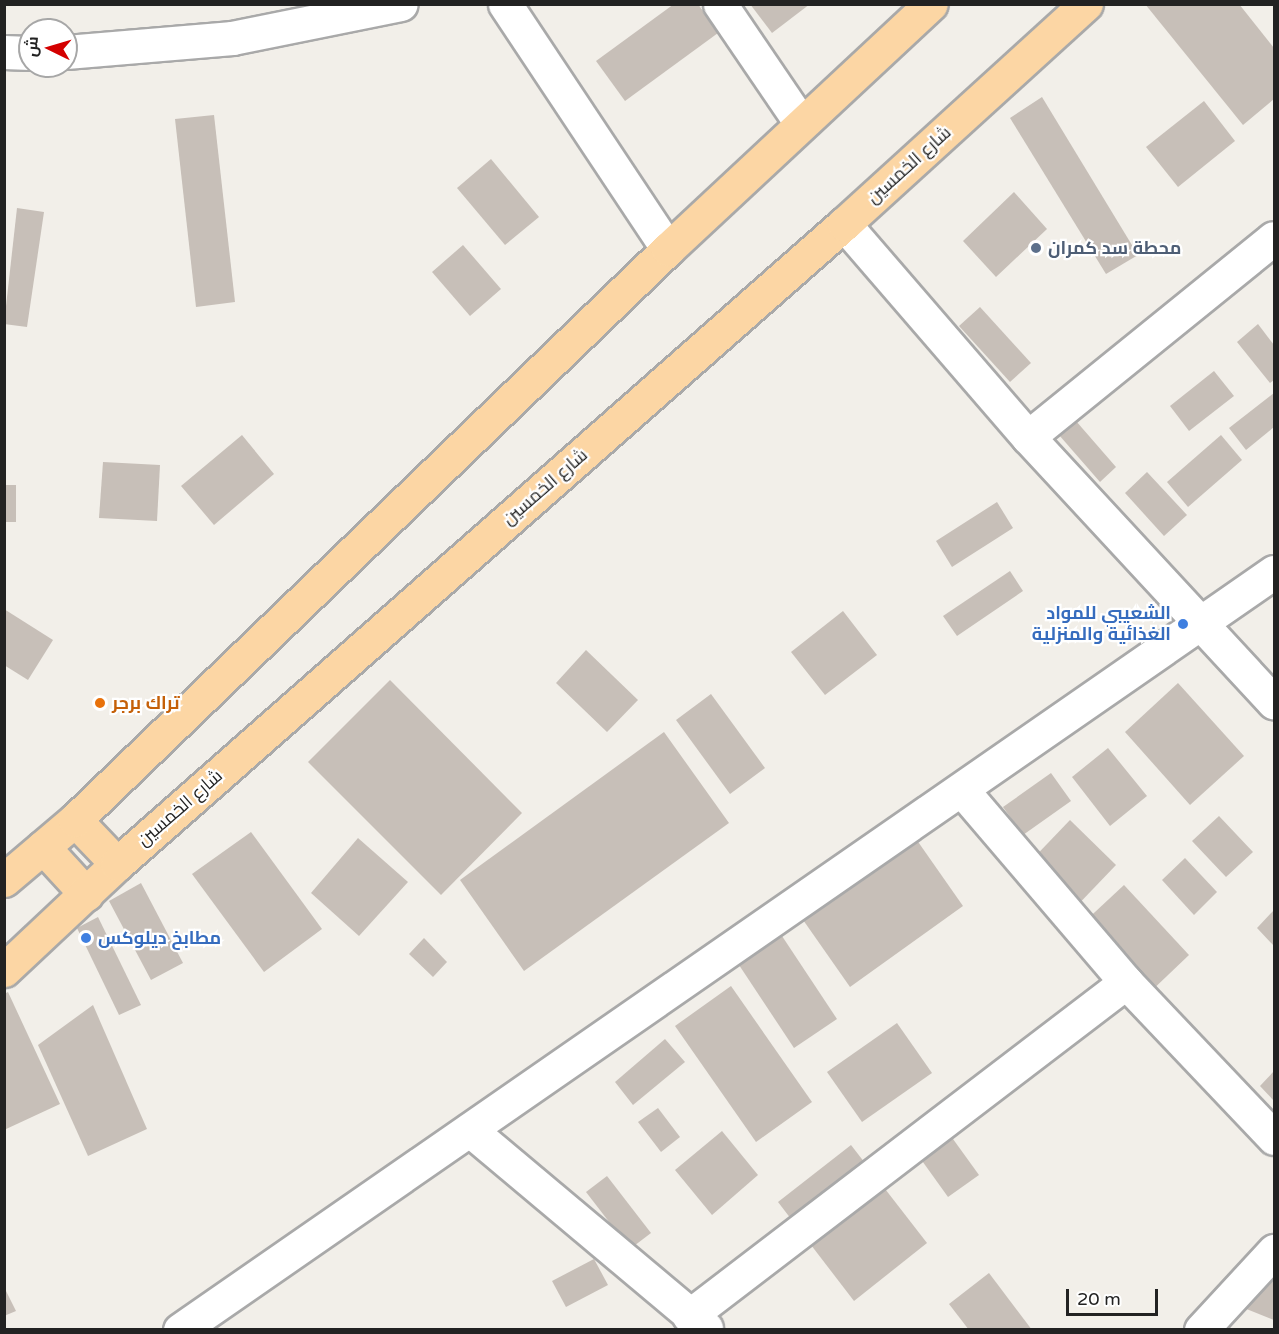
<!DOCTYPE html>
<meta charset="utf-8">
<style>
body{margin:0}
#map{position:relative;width:1279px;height:1334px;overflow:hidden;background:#f2efe9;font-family:"Varela Round",Cairo,sans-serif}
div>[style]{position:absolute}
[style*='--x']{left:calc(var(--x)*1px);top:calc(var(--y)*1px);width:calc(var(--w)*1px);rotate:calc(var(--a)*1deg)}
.building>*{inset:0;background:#c7bfb8}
.roads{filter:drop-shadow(2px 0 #a9a9a9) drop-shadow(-2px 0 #a9a9a9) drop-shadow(0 2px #a9a9a9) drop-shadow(0 -2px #a9a9a9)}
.minor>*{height:33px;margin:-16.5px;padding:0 16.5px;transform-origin:16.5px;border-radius:16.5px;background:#fff}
.major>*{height:33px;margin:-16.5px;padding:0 16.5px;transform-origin:16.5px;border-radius:16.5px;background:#fcd6a4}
.dots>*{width:16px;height:16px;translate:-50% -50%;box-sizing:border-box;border:3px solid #fff;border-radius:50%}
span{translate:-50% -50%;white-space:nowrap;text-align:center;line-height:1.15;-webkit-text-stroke:4.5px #fff;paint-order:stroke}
.street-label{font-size:18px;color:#222}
.service-label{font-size:18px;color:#4e5e75;font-weight:700}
.left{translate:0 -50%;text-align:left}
.shop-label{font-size:18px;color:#366cbe;font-weight:700}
.right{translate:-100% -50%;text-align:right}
.food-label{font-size:18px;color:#c56008;font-weight:700}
.frame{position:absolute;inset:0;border:6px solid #222;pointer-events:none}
.north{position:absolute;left:18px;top:18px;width:60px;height:60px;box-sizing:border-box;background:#fff;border:2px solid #a7a7a7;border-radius:50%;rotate:275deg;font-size:16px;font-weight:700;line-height:24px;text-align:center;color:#222}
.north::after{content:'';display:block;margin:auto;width:21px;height:27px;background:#d40000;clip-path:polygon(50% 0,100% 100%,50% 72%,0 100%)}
.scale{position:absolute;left:1066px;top:1289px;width:92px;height:27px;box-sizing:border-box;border:3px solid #222;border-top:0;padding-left:8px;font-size:18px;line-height:21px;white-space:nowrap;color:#222;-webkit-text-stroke:4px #fff;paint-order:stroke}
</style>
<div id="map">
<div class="building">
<i style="clip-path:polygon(674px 4px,698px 4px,718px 33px,625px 101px,596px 61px)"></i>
<i style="clip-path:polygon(750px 4px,810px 4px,772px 33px)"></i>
<i style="clip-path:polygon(1145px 4px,1239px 4px,1274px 48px,1274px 99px,1243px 125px)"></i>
<i style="clip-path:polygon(1042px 97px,1138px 255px,1106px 274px,1010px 118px)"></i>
<i style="clip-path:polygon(1204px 101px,1235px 141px,1178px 187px,1146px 147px)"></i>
<i style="clip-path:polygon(214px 115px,235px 302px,196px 307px,175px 119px)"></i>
<i style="clip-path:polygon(491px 159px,539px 217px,505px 245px,457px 188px)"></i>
<i style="clip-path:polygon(1014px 192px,1047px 229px,996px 277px,963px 241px)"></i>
<i style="clip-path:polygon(17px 208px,44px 212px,27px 327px,4px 324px)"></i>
<i style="clip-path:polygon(463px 245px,501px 289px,470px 316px,432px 272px)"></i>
<i style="clip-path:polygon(980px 307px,1031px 363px,1010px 382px,959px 326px)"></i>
<i style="clip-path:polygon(1258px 324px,1274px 345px,1274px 380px,1270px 383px,1237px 342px)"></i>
<i style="clip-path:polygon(1214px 371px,1234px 396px,1189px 431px,1170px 406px)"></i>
<i style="clip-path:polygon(1274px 393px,1274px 427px,1246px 450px,1229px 428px)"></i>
<i style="clip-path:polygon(1076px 421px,1116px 467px,1100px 482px,1059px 435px)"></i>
<i style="clip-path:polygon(242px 435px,274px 474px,214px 525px,181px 486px)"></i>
<i style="clip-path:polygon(1221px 435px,1242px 460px,1188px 507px,1167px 482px)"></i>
<i style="clip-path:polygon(103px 462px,160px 465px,157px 521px,99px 518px)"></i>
<i style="clip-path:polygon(1147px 472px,1187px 515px,1164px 536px,1125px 493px)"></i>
<i style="clip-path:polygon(4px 485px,16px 485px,16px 522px,4px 522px)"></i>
<i style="clip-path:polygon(997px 502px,1013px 528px,952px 567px,936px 541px)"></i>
<i style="clip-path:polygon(1010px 571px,1023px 591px,957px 636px,943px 616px)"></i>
<i style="clip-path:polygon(4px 609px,53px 640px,28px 680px,4px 665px)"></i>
<i style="clip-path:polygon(843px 611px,877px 655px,825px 695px,791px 652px)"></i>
<i style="clip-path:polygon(586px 650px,638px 700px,607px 732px,556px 683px)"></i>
<i style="clip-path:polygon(390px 680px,522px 813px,441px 895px,308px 762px)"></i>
<i style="clip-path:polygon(1178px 683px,1244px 756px,1190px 805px,1125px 732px)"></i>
<i style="clip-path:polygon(711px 694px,765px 768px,730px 794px,676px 720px)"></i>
<i style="clip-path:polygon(664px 732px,729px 823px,524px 971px,460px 880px)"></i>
<i style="clip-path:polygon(1108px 748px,1147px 796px,1110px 826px,1072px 777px)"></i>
<i style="clip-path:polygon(1051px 773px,1071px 801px,1023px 835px,1003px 807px)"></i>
<i style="clip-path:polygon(1219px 816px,1253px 852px,1226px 877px,1192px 841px)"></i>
<i style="clip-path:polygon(1070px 820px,1116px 865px,1070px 913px,1024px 868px)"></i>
<i style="clip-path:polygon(251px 832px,322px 929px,264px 972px,192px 874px)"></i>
<i style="clip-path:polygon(914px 836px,963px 906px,850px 987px,801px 917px)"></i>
<i style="clip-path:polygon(358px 838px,408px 882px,359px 936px,311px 893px)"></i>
<i style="clip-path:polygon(1185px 858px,1217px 892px,1194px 915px,1162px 880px)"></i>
<i style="clip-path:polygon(141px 883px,183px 963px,151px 980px,109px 901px)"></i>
<i style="clip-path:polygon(1124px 885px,1189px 955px,1146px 996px,1080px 926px)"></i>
<i style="clip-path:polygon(1274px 910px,1274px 946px,1257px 928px)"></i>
<i style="clip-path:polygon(98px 917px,141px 1005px,119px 1015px,77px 928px)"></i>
<i style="clip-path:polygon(782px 936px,837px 1019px,794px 1048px,739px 965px)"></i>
<i style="clip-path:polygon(424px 938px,447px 962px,433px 977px,409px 954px)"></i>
<i style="clip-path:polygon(731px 986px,812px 1102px,756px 1142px,675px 1026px)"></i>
<i style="clip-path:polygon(8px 992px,60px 1104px,4px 1130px,4px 994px)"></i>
<i style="clip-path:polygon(93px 1005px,147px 1129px,88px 1156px,38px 1045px)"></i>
<i style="clip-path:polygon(897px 1023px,932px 1073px,862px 1122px,827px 1072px)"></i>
<i style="clip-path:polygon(665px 1039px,685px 1062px,633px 1105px,615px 1082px)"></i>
<i style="clip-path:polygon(1274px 1071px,1274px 1101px,1260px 1086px)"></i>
<i style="clip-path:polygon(658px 1108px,680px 1137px,661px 1152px,638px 1122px)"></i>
<i style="clip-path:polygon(940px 1121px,979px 1175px,948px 1197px,910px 1144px)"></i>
<i style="clip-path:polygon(722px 1131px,758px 1175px,712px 1215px,675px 1170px)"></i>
<i style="clip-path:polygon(851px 1145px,927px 1243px,854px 1301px,778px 1202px)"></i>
<i style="clip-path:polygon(607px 1176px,651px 1233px,630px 1249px,586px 1192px)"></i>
<i style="clip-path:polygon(594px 1259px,608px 1285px,566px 1307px,552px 1281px)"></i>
<i style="clip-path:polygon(1244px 1264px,1274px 1276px,1274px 1320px,1229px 1302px)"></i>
<i style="clip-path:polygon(989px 1273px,1032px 1330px,969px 1330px,949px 1304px)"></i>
<i style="clip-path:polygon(4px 1287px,16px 1311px,4px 1316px)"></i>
</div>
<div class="roads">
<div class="minor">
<i style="--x:505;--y:4;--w:294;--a:56.4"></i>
<i style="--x:720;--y:4;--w:144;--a:55.8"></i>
<i style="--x:4;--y:52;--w:26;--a:2"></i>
<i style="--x:66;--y:52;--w:167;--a:-4.8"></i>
<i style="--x:232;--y:38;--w:172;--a:-11.4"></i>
<i style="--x:844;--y:224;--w:281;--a:49.2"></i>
<i style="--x:1028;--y:437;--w:362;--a:47.2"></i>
<i style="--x:1028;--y:437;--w:316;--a:-39"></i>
<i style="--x:962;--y:790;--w:253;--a:49.5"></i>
<i style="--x:1126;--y:982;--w:215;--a:46.5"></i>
<i style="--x:470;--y:1130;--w:308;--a:40"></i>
<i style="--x:689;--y:1316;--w:550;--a:-37.39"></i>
<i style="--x:180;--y:1330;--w:1331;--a:-34.72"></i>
<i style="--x:1201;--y:1330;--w:108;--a:-47.3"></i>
</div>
<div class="major">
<i style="--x:75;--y:820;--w:61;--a:46.3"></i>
<i style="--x:43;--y:847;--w:64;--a:47.5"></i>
<i style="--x:4;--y:880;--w:93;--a:-40.2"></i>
<i style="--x:75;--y:820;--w:823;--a:-43.92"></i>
<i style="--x:668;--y:249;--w:359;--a:-43"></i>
<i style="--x:4;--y:970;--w:155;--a:-43.2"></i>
<i style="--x:117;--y:864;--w:969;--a:-41.36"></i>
<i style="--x:844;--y:224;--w:327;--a:-42.3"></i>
</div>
</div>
<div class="dots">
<i style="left:1036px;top:248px;background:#5c6f8a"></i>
<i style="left:1183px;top:624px;background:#3f7fe0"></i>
<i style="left:100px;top:703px;background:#e8710a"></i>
<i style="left:86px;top:938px;background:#3f7fe0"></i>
</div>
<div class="street-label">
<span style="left:909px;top:165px;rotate:-42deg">شارع الخمسين</span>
<span style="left:545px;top:487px;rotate:-41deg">شارع الخمسين</span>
<span style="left:180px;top:808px;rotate:-41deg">شارع الخمسين</span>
</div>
<div class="service-label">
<span class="left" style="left:1048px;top:248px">محطة سد كمران</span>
</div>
<div class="shop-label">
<span class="right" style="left:1171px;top:624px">الشعيبي للمواد<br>الغذائية والمنزلية</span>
<span class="left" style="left:98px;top:938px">مطابخ ديلوكس</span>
</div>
<div class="food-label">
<span class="left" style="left:112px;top:703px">تراك برجر</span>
</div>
<div class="frame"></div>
<div class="north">ش</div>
<div class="scale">20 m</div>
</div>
